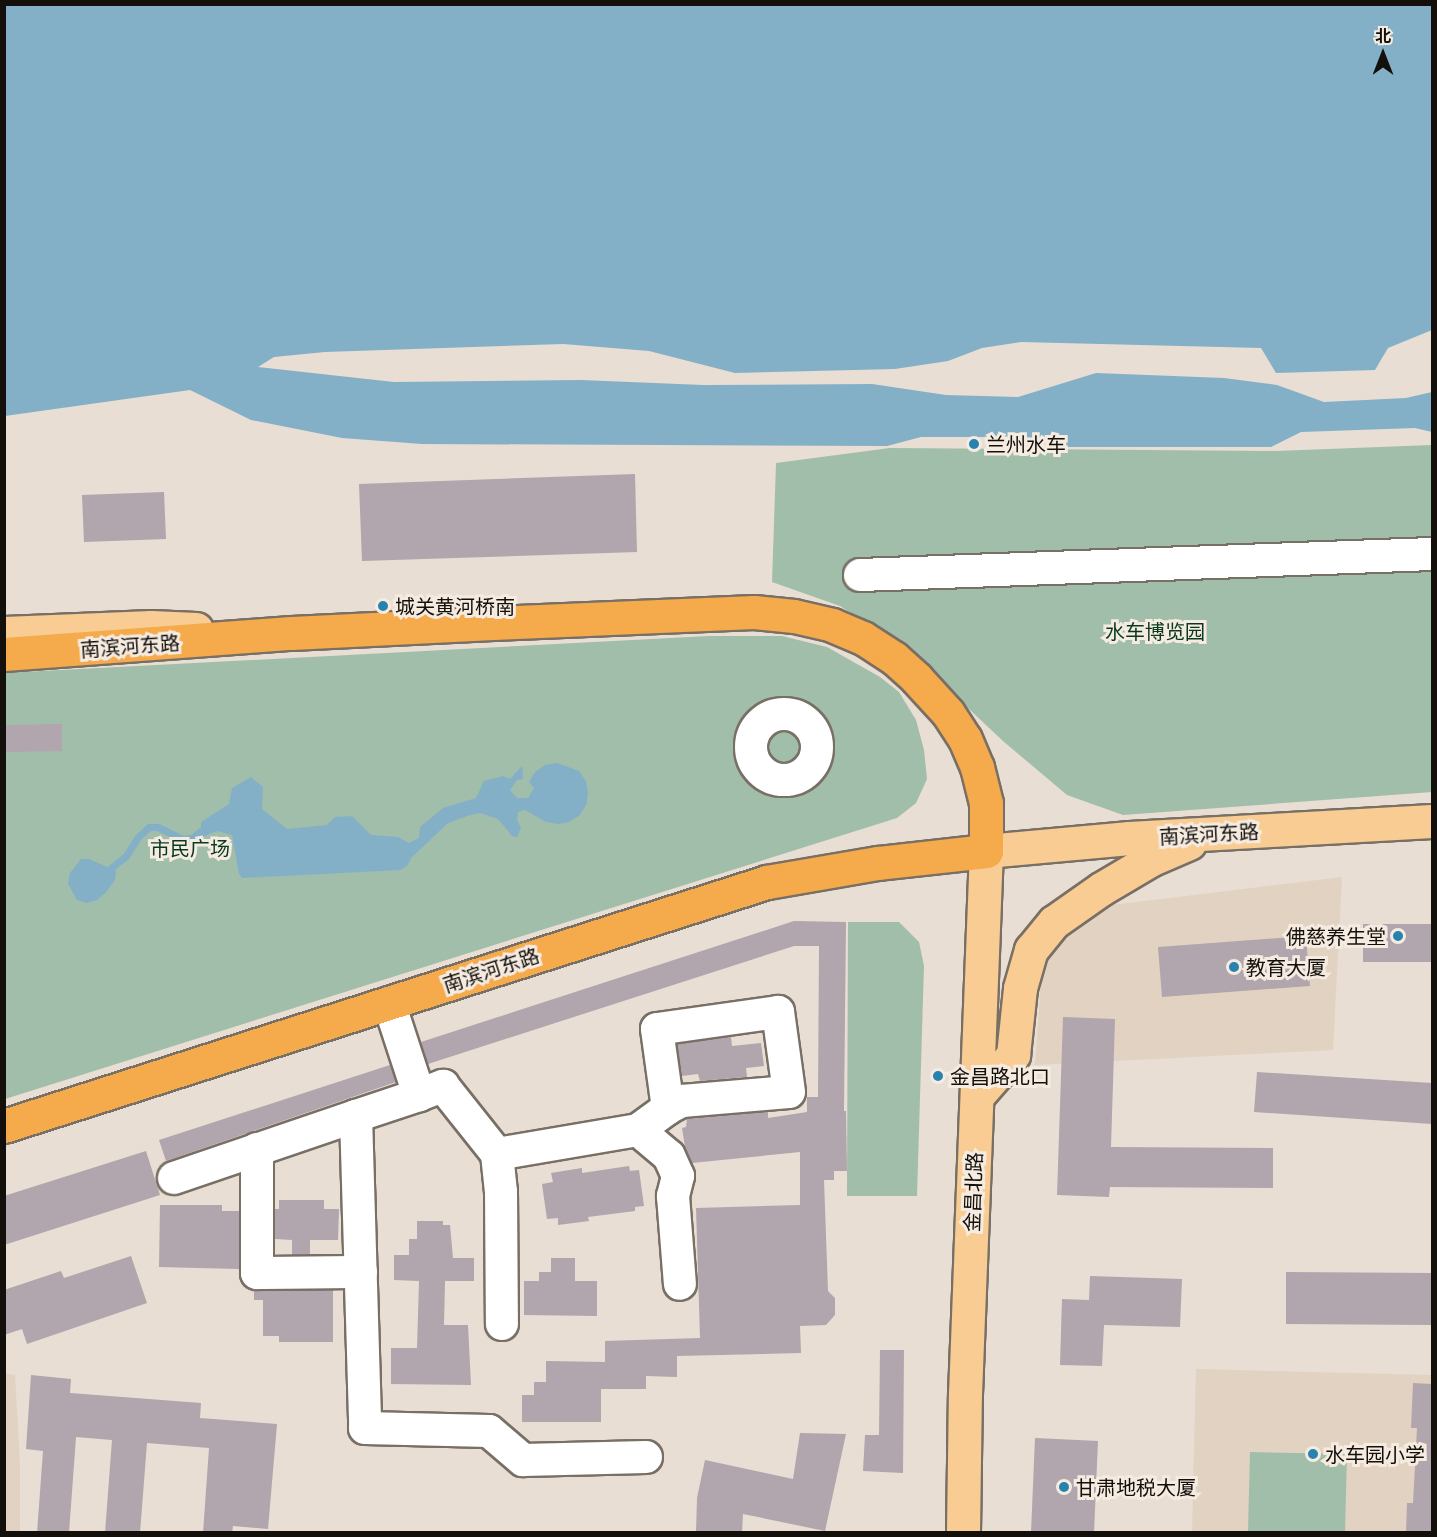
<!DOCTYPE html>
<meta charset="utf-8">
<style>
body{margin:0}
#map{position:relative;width:1437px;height:1537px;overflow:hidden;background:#e8ded3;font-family:"Archivo Narrow","Noto Sans SC",sans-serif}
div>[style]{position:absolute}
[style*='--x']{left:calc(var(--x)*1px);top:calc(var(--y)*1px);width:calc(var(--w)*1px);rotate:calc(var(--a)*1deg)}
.built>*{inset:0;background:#e2d2c2}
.green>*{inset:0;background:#a0bea9}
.water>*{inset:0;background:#83b0c7}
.stream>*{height:7px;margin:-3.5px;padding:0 3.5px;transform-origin:3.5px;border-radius:3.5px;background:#83b0c7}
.building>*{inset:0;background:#b1a5ae}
.roads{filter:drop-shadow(2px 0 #786f65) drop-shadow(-2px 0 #786f65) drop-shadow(0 2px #786f65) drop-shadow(0 -2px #786f65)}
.minor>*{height:32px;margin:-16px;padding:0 16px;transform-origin:16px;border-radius:16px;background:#fff}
.minor>.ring{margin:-16px;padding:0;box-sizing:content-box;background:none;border:32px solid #fff;border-radius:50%}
.major>*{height:33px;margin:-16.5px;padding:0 16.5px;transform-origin:16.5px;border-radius:16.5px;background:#f9cc93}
.highway>*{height:33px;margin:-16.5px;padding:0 16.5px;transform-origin:16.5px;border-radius:16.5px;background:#f5aa4b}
.dots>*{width:16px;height:16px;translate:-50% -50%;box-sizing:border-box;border:3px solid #f5ebe0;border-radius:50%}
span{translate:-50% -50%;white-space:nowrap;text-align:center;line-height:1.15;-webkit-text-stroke:6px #f5ebe0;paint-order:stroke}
.poi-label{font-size:20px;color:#13100c}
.left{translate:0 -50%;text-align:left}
.right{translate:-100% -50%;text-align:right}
.park-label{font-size:20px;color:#06391f}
.street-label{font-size:20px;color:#13100c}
.frame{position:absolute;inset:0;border:6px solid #13100c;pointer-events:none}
.north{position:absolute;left:1353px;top:24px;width:60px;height:60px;-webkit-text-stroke:4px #f5ebe0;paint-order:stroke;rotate:0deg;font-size:16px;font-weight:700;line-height:24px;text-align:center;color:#13100c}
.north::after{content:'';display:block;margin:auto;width:21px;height:27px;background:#13100c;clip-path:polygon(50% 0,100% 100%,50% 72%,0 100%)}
</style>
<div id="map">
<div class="built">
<i style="clip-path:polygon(1342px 877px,1333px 1050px,1035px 1065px,1046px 913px)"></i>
<i style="clip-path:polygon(1196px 1369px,1432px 1375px,1432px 1532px,1192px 1532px)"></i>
<i style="clip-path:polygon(4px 1373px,15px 1375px,20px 1464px,20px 1532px,5px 1532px)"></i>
</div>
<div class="green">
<i style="clip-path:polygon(1432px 445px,1432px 792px,1123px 815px,1067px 795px,1003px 741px,902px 646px,840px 606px,772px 582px,776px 463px,890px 448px,1276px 451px)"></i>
<i style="clip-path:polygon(709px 636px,782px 636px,827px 647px,880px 677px,899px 692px,916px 720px,924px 750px,927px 779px,916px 803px,897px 818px,5px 1099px,4px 673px)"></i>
<i style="clip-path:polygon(848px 922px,899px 922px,919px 942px,924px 966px,917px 1196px,847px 1196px)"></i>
<i style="clip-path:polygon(1250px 1452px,1347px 1454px,1345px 1532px,1248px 1532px)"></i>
</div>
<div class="water">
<i style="clip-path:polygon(5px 4px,1432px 5px,1432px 330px,1388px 348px,1375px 370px,1276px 373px,1261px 348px,1021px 342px,982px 348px,948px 361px,895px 369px,735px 373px,649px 351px,563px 344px,325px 352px,274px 357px,258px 367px,394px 382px,581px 380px,703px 385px,872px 384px,946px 395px,1018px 397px,1096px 373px,1224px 378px,1277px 385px,1324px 402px,1406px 398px,1432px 392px,1432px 432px,1415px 428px,1301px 432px,1271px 447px,1055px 447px,1026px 437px,921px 437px,887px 446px,422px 444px,342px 438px,251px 420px,190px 390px,5px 416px)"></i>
<i style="clip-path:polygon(557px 763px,579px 771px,586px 781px,588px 793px,586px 805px,580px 815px,569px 822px,558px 824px,546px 822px,525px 810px,518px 812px,517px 820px,521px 828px,517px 837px,512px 836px,498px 819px,480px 813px,470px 815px,448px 823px,411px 858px,407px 866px,400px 870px,242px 878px,239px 874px,232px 835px,217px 831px,197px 839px,190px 836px,201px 827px,201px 822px,229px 804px,232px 788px,251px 777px,263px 787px,262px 809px,287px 829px,327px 825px,335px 817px,352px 816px,371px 835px,398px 837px,409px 843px,419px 838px,420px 827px,443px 808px,476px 798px,484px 781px,503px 776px,510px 779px,522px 766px,523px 779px,517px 780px,510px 790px,517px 798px,528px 798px,534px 788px,529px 782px,535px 772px,545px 765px)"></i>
<i style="clip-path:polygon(81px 859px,89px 859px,116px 871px,115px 880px,106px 892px,97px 900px,87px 903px,77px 900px,68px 884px,70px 873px)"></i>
</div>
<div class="stream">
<i style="--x:111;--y:868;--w:19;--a:-39"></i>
<i style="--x:126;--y:856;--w:22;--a:-58"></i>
<i style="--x:138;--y:837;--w:15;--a:-42"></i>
<i style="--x:149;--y:827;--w:9;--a:0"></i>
<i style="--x:158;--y:827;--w:28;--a:26"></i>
<i style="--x:183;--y:839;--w:8;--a:-7"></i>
</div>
<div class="building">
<i style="clip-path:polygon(635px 474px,637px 552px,362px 561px,359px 484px)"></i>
<i style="clip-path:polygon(164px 492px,166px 539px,84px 542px,82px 495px)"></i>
<i style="clip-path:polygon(62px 724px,62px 751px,4px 752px,4px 725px)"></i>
<i style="clip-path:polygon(794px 921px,846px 922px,844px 1111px,846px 1111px,847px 1171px,834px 1171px,834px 1180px,824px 1180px,828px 1291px,835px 1298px,835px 1315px,826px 1325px,800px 1326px,801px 1353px,677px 1356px,677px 1377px,646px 1376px,646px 1389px,601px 1389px,601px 1422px,522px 1422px,522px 1395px,534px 1395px,534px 1382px,546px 1382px,546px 1361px,605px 1362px,605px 1341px,700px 1338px,696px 1208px,800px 1205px,800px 1152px,692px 1163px,685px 1147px,682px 1128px,686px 1127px,687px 1119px,768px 1112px,768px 1118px,807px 1112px,807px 1097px,818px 1097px,819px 946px,794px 946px,428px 1064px,421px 1042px)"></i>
<i style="clip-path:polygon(1363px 924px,1432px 924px,1432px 962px,1363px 962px)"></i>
<i style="clip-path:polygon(1306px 936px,1310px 986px,1162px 997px,1158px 947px)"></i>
<i style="clip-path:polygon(1063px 1017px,1115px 1019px,1111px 1147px,1273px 1148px,1273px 1188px,1110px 1187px,1109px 1197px,1057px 1195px)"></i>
<i style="clip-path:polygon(731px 1037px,732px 1046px,761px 1043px,764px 1066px,746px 1068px,747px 1077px,700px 1081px,698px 1074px,682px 1076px,677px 1044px)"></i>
<i style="clip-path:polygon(390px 1065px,396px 1082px,166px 1161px,159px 1140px)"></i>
<i style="clip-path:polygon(1257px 1072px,1432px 1083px,1432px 1124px,1254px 1112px)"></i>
<i style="clip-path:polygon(146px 1151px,160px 1195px,4px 1245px,4px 1196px)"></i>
<i style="clip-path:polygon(629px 1166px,630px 1171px,639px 1170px,644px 1206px,635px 1207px,635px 1211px,588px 1217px,589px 1221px,558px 1225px,558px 1218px,547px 1219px,542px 1184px,553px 1182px,551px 1173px,582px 1168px,582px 1173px)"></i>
<i style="clip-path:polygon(279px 1200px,324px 1200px,324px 1209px,339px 1209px,338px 1240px,310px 1240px,310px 1254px,292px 1255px,292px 1240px,275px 1239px,275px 1209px,279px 1209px)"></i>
<i style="clip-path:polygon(160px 1205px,222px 1205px,222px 1211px,239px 1211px,239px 1269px,159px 1267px)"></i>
<i style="clip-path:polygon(417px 1221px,443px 1221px,443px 1225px,450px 1225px,453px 1258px,474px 1258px,474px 1281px,445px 1281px,444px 1325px,468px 1325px,471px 1385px,391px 1384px,391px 1348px,417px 1348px,419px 1281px,394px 1280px,394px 1255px,409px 1255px,409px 1239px,417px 1239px)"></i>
<i style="clip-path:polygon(131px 1256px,147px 1303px,27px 1344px,22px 1329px,4px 1335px,4px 1290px,61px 1271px,64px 1278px)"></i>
<i style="clip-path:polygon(551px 1258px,575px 1258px,575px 1281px,597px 1281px,597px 1316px,524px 1315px,524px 1281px,539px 1281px,539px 1272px,551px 1272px)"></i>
<i style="clip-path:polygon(1286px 1272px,1432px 1273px,1432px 1325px,1286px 1324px)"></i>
<i style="clip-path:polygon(1090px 1276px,1182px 1279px,1180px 1327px,1104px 1325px,1102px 1366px,1060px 1365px,1062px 1299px,1089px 1300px)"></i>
<i style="clip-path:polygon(254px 1290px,333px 1290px,333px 1342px,279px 1342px,279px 1336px,263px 1336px,263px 1300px,254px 1300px)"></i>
<i style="clip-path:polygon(880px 1350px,904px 1350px,903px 1473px,863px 1471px,865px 1435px,879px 1435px)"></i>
<i style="clip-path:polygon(31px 1375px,71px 1379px,70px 1393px,201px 1403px,200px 1418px,277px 1424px,268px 1529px,233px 1526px,232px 1533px,203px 1533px,209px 1448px,147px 1443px,140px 1533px,105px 1533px,112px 1440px,76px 1437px,69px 1533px,37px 1533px,43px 1451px,26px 1449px)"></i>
<i style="clip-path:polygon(1413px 1383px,1432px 1384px,1432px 1533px,1406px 1533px,1407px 1503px,1413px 1503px,1417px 1428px,1411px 1428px)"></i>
<i style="clip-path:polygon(800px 1433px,846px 1434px,825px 1531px,743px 1514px,742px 1533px,696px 1533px,697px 1498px,705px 1460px,793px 1479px)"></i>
<i style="clip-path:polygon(1035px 1438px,1098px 1441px,1094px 1533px,1031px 1533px)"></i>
</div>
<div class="roads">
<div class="minor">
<i style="--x:860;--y:575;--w:572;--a:-2.1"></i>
<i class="ring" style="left:751px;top:714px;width:34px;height:34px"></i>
<i style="--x:389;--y:1003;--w:97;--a:71.9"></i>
<i style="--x:419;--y:1095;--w:66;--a:161.6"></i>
<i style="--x:356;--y:1116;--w:312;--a:88.3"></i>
<i style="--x:365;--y:1428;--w:124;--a:1.4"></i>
<i style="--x:489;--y:1431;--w:45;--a:40.5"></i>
<i style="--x:523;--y:1460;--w:123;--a:-1.4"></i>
<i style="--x:419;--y:1095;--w:26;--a:-21"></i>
<i style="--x:443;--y:1086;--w:87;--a:51.5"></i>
<i style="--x:497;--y:1154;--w:143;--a:-9.7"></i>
<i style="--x:638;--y:1130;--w:40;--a:40"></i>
<i style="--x:669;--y:1156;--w:22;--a:66"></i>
<i style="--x:678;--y:1176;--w:21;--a:104"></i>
<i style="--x:673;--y:1196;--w:88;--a:85.5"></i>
<i style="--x:638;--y:1130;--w:37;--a:-36"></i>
<i style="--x:668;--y:1108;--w:16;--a:-27"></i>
<i style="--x:682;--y:1101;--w:107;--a:-4.8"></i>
<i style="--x:789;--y:1092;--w:81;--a:-97.8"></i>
<i style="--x:778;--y:1012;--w:122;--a:172"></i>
<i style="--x:657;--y:1029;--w:80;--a:82.1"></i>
<i style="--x:257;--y:1149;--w:124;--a:90"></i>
<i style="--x:257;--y:1273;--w:104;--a:-0.6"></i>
<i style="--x:497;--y:1154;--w:38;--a:84"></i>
<i style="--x:501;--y:1192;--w:132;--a:89.6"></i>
<i style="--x:174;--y:1178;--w:192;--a:-18.8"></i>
</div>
<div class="major">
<i style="--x:4;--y:633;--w:147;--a:-2.3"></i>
<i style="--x:151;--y:627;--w:45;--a:2.5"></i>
<i style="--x:977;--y:1096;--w:55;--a:-48.7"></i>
<i style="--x:1013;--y:1055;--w:67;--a:-84"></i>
<i style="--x:1020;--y:988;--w:40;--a:-74"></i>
<i style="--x:1031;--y:950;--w:36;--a:-51"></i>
<i style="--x:1054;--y:922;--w:57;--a:-35.1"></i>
<i style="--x:1101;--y:889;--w:57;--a:-30.6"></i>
<i style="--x:1150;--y:860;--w:43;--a:-23.6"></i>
<i style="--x:963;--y:1532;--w:138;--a:-89.2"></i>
<i style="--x:965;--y:1394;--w:543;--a:-87.79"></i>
<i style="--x:986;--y:851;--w:144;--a:-5.2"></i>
<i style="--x:1129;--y:838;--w:303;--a:-3.2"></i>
</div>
<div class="highway">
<i style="--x:4;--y:654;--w:288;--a:-4.2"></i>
<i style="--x:291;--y:633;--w:202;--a:-2.8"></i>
<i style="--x:493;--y:623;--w:261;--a:-2.4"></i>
<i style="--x:754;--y:612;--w:40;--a:5.7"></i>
<i style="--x:794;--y:616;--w:39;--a:13"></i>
<i style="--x:832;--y:625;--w:34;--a:23"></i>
<i style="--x:863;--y:638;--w:37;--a:33"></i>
<i style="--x:894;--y:658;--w:30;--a:42"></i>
<i style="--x:916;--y:678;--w:47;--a:47.6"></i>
<i style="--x:948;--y:713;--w:31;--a:57"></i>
<i style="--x:965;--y:739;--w:30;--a:67"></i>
<i style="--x:977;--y:767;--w:37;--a:76"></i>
<i style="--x:986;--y:803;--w:48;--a:90"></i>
<i style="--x:986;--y:851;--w:110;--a:173.7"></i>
<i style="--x:877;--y:863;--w:112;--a:170.2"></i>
<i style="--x:767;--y:882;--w:801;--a:162.27"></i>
</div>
</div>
<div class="dots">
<i style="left:974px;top:444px;background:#2882b0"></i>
<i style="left:383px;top:606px;background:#2882b0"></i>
<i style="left:1398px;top:936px;background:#2882b0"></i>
<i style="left:1234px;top:967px;background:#2882b0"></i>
<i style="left:938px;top:1076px;background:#2882b0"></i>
<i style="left:1313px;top:1454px;background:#2882b0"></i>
<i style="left:1064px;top:1487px;background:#2882b0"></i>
</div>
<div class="poi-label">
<span class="left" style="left:986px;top:444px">兰州水车</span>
<span class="left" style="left:395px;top:606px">城关黄河桥南</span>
<span class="right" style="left:1386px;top:936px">佛慈养生堂</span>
<span class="left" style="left:1246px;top:967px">教育大厦</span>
<span class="left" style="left:950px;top:1076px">金昌路北口</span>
<span class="left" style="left:1325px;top:1454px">水车园小学</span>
<span class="left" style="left:1076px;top:1487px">甘肃地税大厦</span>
</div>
<div class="park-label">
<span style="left:1155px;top:631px">水车博览园</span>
<span style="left:190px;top:848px">市民广场</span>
</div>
<div class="street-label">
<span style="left:130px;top:646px;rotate:-4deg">南滨河东路</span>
<span style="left:1209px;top:834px;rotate:-3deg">南滨河东路</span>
<span style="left:491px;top:970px;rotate:-18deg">南滨河东路</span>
<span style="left:973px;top:1192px;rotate:-88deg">金昌北路</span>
</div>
<div class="frame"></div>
<div class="north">北</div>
</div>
